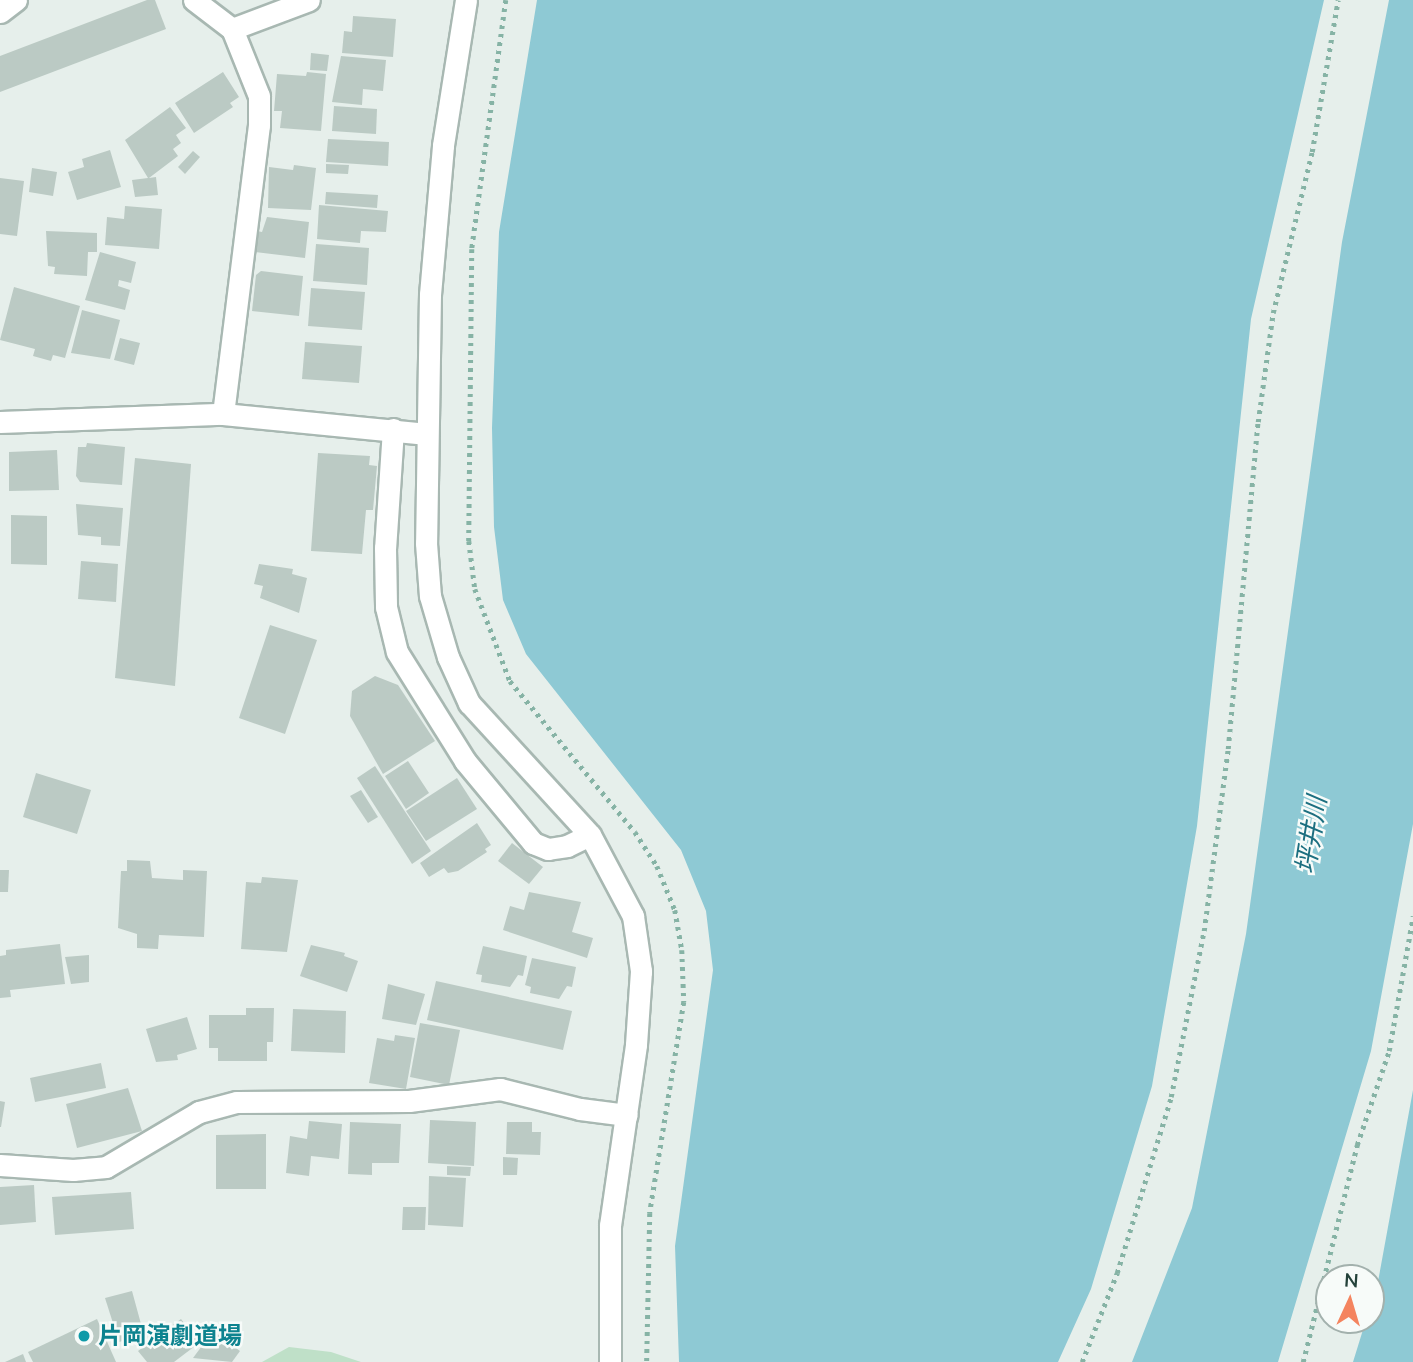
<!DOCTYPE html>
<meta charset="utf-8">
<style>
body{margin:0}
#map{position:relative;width:1413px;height:1362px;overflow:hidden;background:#e6efeb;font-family:Mulish,"Noto Sans JP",sans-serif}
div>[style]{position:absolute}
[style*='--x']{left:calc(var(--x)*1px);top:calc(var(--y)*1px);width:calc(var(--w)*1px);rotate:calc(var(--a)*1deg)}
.green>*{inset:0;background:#bfe0c8}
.water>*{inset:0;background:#8ec9d4}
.building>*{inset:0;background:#bbcac4}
.path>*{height:4.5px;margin-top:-2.25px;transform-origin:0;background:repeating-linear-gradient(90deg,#86b3a5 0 3.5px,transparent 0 8.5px)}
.roads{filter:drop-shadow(2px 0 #a8b8b2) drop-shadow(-2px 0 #a8b8b2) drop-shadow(0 2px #a8b8b2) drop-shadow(0 -2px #a8b8b2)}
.minor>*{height:21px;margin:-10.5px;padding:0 10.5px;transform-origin:10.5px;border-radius:10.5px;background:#fff}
.dots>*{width:19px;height:19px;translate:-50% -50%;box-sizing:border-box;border:4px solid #f7fbf9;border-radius:50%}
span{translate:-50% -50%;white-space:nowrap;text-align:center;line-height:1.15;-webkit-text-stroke:5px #f7fbf9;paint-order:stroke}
.culture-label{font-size:24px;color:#0d838f;font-weight:700}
.left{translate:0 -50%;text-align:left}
.water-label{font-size:26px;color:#1c6f80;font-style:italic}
.north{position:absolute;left:1315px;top:1264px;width:70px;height:70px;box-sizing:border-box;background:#f7fbf9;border:2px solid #a3b1ad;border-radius:50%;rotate:4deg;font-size:19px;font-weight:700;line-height:28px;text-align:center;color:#24423a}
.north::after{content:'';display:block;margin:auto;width:24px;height:32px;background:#f4845f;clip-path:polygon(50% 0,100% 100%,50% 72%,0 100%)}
</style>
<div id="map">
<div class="green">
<i style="clip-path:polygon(289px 1347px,331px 1352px,361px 1362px,262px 1362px)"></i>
</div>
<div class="water">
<i style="clip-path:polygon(537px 0,1324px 0,1251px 319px,1197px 826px,1152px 1086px,1091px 1289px,1058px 1362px,679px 1362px,675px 1246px,713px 970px,706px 911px,681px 850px,526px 654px,503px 600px,494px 527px,492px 428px,499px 232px)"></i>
<i style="clip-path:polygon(1389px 0,1413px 0,1413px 824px,1371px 1051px,1278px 1362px,1132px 1362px,1192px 1208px,1246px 934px,1342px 242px)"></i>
<i style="clip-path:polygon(1413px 1090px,1413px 1362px,1353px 1362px,1366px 1320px,1371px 1320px)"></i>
</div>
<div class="building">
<i style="clip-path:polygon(147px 0,155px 0,166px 29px,0 92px,0 56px)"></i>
<i style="clip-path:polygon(353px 16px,396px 19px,393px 57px,342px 53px,344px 31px,352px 32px)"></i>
<i style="clip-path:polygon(311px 53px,329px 55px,327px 71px,310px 70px)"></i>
<i style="clip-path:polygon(341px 56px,386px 60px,383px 91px,363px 89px,362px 105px,332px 102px)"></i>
<i style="clip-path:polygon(223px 72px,239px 97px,230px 103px,233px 107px,194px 133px,175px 103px)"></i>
<i style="clip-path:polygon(307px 72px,326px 74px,321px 131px,280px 128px,282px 111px,274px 111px,277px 74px,306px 76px)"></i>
<i style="clip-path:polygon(334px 106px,377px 109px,376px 134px,332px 131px)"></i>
<i style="clip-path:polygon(170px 107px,186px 128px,176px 135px,181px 143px,173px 149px,178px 156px,149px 178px,156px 177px,158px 195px,135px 197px,132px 180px,148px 178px,125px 140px)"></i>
<i style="clip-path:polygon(328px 139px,389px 142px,388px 166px,326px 162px)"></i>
<i style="clip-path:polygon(110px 150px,121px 187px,77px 200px,68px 172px,84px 167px,82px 159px)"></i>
<i style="clip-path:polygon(193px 151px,200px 157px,185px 174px,178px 167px)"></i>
<i style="clip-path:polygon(326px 164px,349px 165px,348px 174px,326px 173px)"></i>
<i style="clip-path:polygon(294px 165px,316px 168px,311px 210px,268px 208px,269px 167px,293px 170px)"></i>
<i style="clip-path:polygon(32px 168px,57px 172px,53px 196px,29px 192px)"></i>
<i style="clip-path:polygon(0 178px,24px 181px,17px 236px,0 234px)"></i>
<i style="clip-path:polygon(326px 192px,378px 195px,377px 208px,325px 204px)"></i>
<i style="clip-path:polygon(319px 205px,388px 211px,386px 232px,361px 231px,360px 243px,317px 239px)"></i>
<i style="clip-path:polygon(125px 206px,162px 209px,159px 249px,105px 245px,107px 217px,124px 219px)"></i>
<i style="clip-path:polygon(267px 217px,309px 222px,305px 258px,255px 252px,257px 231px,262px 232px)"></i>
<i style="clip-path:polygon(46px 231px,97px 233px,97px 252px,88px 252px,87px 276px,54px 274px,55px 267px,48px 266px)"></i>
<i style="clip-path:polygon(316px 244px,369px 248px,367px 285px,313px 281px)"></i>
<i style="clip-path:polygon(100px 252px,136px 262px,131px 283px,119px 280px,118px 286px,130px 290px,125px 310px,85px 300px)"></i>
<i style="clip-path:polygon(261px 271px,303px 276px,299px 316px,252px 311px,256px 275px)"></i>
<i style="clip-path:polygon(14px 287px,80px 306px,65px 358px,53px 355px,51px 361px,33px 356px,35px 349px,0 340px)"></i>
<i style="clip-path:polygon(311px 288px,365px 292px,362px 330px,308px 326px)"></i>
<i style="clip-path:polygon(82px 310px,120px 320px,110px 359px,71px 353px)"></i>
<i style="clip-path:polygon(120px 338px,140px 343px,134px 365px,114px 360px)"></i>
<i style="clip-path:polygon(305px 342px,362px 346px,359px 383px,302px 379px)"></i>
<i style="clip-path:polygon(87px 443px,125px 447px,122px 485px,80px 482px,76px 476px,78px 447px,86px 447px)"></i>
<i style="clip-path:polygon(57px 450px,59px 490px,9px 491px,9px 452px)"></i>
<i style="clip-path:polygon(318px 453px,370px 456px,369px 465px,377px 466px,373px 510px,366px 510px,362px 554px,311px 551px)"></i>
<i style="clip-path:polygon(135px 458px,191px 464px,175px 686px,115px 678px)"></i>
<i style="clip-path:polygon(76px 504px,123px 508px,120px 546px,101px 545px,101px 537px,78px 535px)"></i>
<i style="clip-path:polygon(11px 515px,47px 516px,47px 565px,11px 564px)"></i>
<i style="clip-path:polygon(81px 561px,118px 564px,116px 602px,78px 599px)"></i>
<i style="clip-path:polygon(259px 564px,293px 569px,292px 574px,307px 578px,299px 613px,260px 598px,263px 586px,254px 584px)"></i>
<i style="clip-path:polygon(270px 625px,317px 640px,285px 734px,239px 718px)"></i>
<i style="clip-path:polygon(375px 676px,398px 685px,435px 741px,383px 774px,350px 716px,352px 691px)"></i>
<i style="clip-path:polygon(408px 761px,429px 793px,406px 809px,385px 776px)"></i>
<i style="clip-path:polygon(375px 766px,431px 851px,412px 864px,357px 778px)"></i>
<i style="clip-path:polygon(36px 773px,91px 790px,77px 834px,23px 817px)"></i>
<i style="clip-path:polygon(457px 778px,477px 809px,426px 841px,406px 811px)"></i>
<i style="clip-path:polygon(361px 790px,378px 817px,368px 823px,350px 796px)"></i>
<i style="clip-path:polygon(477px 823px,491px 845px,485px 849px,487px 852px,458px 871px,448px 873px,444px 868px,429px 877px,420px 863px)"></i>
<i style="clip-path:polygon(512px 843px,543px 867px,529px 884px,498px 861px)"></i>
<i style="clip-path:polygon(127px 860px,150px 861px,152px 878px,183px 880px,183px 870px,207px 871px,204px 937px,159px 935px,158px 949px,137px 948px,137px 934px,118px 928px,121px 871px,127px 871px)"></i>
<i style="clip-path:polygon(0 870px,9px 870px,8px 892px,0 892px)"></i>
<i style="clip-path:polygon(262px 877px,298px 880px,287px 952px,241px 949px,246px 882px,261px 883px)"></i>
<i style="clip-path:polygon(529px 892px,581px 902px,572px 932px,593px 938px,587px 958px,503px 930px,510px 906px,524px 910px)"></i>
<i style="clip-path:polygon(60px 944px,65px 984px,10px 990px,11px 997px,0 998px,0 956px,6px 955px,6px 950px)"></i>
<i style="clip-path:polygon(311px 945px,345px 953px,344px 956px,358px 961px,347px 992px,300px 976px)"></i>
<i style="clip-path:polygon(483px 946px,527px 956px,523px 976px,518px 975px,510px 987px,481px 982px,482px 975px,476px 974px)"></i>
<i style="clip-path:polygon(89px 955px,89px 982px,71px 984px,65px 957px)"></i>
<i style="clip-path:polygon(532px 958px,576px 967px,572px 987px,567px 986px,559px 999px,530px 993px,531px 987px,525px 985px)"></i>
<i style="clip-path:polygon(436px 981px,572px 1011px,563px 1050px,427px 1020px)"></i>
<i style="clip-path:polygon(388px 984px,425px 994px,416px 1025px,382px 1019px)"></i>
<i style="clip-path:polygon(246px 1008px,274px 1008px,273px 1042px,267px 1042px,267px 1061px,218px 1061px,218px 1048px,209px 1048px,209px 1015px,246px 1015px)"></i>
<i style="clip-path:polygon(293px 1009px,346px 1011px,345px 1053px,291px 1051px)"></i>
<i style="clip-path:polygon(187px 1017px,197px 1049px,177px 1055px,178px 1060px,156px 1062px,146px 1029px)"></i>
<i style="clip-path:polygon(420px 1023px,460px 1030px,449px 1085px,410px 1077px)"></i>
<i style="clip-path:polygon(395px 1035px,415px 1038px,406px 1089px,369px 1083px,377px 1038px,394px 1041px)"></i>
<i style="clip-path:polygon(101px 1063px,106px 1088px,35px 1102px,30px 1078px)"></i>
<i style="clip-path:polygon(128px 1088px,142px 1131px,77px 1148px,66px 1104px)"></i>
<i style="clip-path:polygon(0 1101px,5px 1102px,1px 1127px,0 1127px)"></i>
<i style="clip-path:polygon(430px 1120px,476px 1122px,474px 1166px,428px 1163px)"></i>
<i style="clip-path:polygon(309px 1121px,342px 1124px,339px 1159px,311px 1156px,309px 1176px,286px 1173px,290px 1136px,307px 1139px)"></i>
<i style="clip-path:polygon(350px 1122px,401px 1124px,399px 1163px,372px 1163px,372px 1175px,348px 1174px)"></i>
<i style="clip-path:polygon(507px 1122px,532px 1122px,532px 1132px,541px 1132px,540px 1155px,506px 1154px)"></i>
<i style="clip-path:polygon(266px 1134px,266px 1189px,216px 1189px,216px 1135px)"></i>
<i style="clip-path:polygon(503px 1157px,518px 1158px,517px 1175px,503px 1175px)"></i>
<i style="clip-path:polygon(447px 1166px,471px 1167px,470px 1176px,447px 1175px)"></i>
<i style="clip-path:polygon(429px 1176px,466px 1178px,463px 1227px,428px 1225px)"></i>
<i style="clip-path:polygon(34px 1185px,36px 1222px,0 1225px,0 1187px)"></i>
<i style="clip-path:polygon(131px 1192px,134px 1229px,55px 1235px,52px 1197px)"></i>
<i style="clip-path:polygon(403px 1207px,426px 1207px,425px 1230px,402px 1230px)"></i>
<i style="clip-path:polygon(132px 1291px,144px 1335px,119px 1342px,105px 1298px)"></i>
<i style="clip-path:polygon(97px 1319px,116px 1362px,33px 1362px,28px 1352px)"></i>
<i style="clip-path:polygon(181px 1319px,199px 1343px,174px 1362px,147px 1362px,138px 1351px)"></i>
<i style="clip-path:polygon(213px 1331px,240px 1351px,232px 1362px,193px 1358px)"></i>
<i style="clip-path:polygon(23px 1354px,26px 1362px,5px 1362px)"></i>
</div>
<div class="path">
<i style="--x:506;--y:0;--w:251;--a:97.8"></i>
<i style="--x:472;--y:249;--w:292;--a:90.6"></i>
<i style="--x:469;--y:541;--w:48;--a:82.9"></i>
<i style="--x:475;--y:589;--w:98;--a:69.2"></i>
<i style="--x:510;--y:681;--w:196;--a:50.4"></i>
<i style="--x:635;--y:832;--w:40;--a:57.1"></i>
<i style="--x:657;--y:866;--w:48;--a:67.8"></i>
<i style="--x:675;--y:910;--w:41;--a:80.1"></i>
<i style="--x:682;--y:950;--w:52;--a:87.8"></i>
<i style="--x:684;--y:1002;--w:214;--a:99.2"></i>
<i style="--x:650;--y:1213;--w:149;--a:91.2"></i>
<i style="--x:1082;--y:1362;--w:96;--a:-68.5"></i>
<i style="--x:1117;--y:1273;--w:184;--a:-72.9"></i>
<i style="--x:1171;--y:1097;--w:169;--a:-78.8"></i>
<i style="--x:1204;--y:931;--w:184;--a:-82.5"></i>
<i style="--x:1228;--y:749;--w:328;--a:-84.8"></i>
<i style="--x:1258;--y:422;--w:110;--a:-82.2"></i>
<i style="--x:1273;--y:313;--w:166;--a:-76.4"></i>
<i style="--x:1312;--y:152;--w:154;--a:-80.3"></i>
<i style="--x:1303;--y:1362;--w:224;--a:-76"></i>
<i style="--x:1357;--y:1145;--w:99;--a:-71.2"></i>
<i style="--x:1389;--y:1051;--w:137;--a:-79.9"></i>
</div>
<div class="roads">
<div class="minor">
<i style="--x:194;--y:0;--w:48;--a:37.3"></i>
<i style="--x:232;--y:29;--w:82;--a:-20.6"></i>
<i style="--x:466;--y:0;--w:148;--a:99"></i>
<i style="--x:443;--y:146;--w:149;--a:95"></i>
<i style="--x:430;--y:294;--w:249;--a:90.9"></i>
<i style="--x:426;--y:543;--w:53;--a:85.7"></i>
<i style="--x:430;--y:596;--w:64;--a:73.6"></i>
<i style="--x:448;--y:657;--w:51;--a:65.5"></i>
<i style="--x:469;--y:703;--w:179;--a:47.5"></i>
<i style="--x:590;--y:835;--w:92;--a:62"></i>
<i style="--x:633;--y:916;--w:56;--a:81.7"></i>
<i style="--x:641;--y:971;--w:74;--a:93.9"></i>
<i style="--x:636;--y:1045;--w:182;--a:98.2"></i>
<i style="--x:610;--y:1225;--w:137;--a:90"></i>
<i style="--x:0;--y:12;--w:20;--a:-37"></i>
<i style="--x:223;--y:414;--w:291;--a:-82.9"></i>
<i style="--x:259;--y:125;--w:29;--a:-90"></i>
<i style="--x:259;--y:96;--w:72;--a:-111.9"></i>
<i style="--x:0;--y:422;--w:223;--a:-2.1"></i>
<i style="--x:223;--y:414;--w:205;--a:5.6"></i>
<i style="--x:393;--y:429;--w:119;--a:93.8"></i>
<i style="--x:385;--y:548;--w:59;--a:89"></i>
<i style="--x:386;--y:607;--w:46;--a:76.3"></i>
<i style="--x:397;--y:652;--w:128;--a:58"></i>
<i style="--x:465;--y:761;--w:107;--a:50.3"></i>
<i style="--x:533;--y:843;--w:16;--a:22"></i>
<i style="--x:548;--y:849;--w:19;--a:-9"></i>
<i style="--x:567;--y:846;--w:25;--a:-26"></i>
<i style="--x:0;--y:1165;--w:73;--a:3.9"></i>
<i style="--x:73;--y:1170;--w:33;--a:-5"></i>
<i style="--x:106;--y:1167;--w:108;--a:-30.6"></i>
<i style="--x:199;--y:1112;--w:39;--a:-15"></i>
<i style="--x:237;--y:1102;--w:172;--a:-0.3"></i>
<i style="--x:409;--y:1101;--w:92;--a:-7.5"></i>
<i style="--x:500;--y:1089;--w:82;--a:14"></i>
<i style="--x:580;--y:1109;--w:47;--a:7.3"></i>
</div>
</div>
<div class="dots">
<i style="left:84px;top:1336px;background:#0f9aa8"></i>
</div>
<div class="culture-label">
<span class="left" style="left:98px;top:1336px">片岡演劇道場</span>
</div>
<div class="water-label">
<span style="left:1311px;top:835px;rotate:-81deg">坪井川</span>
</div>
<div class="north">N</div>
</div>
